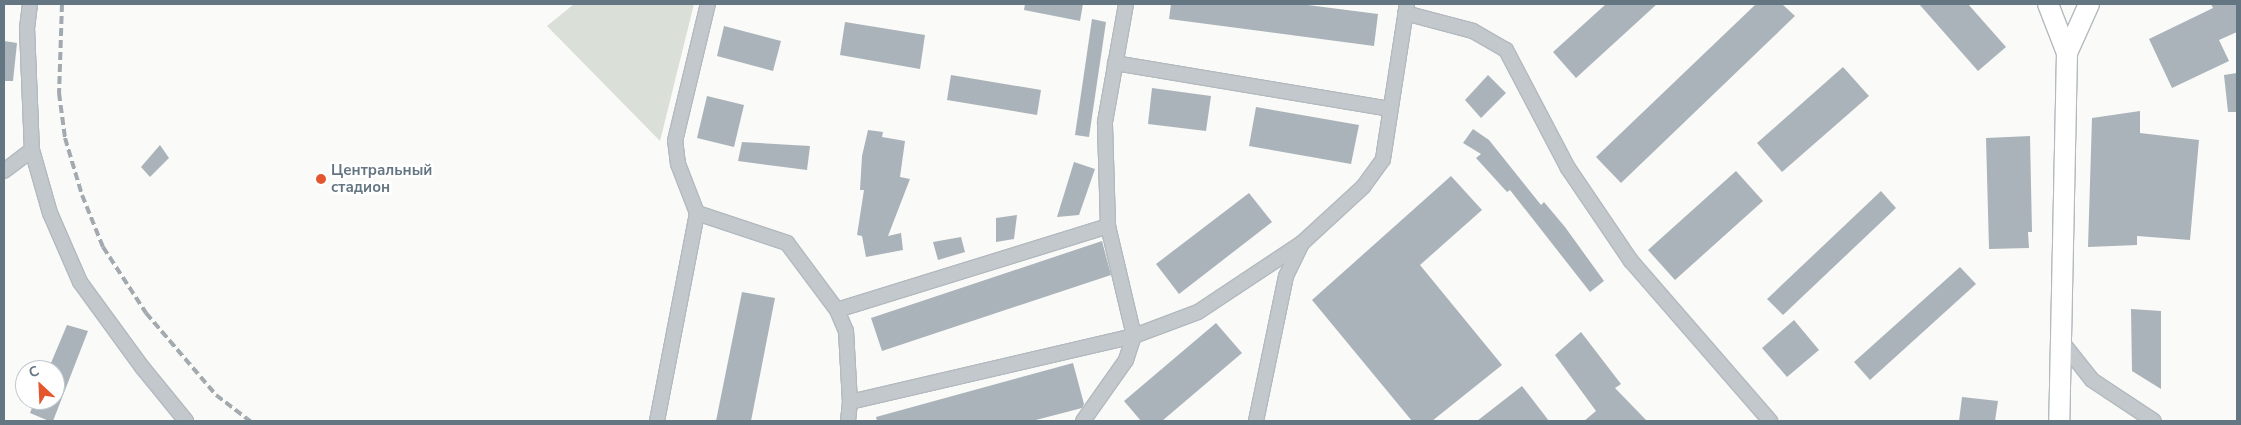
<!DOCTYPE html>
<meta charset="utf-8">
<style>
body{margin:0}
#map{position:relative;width:2241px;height:425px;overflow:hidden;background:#fafaf8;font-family:"Nunito Sans",sans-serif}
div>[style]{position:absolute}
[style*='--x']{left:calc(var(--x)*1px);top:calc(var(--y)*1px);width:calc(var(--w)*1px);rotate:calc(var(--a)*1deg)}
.green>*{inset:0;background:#dadfd7}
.building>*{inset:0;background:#aab3b9}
.roads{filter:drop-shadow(1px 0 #b3babf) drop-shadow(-1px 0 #b3babf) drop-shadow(0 1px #b3babf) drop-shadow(0 -1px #b3babf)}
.street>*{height:14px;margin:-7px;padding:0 7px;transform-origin:7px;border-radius:7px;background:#c3c8cc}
.secondary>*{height:20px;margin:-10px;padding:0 10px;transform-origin:10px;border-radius:10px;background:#fff}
.rail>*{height:4px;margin-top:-2px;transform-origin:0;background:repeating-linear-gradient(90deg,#a2aab0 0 8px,transparent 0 12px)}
.dots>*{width:14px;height:14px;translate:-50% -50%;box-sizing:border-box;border:2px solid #fff;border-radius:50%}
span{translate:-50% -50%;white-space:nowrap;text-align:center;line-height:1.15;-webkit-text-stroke:5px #fff;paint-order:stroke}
.poi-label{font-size:15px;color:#657683;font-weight:700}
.left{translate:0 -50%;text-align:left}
.frame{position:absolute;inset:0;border:5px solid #657683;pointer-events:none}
.north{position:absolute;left:15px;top:360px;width:50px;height:50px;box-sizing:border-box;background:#fff;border:1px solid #c1c8cd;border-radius:50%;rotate:335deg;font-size:14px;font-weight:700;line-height:20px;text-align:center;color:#657683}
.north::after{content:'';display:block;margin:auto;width:18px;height:22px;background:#e4572e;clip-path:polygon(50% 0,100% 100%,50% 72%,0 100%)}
</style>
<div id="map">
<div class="green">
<i style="clip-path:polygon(574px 4px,694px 4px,660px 141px,547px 26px)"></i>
</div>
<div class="building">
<i style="clip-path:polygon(1025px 4px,1083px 4px,1080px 21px,1024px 10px)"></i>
<i style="clip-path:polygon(1171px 4px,1300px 4px,1378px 14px,1374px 46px,1169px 19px)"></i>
<i style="clip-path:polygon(1606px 4px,1657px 4px,1576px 78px,1553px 52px)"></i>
<i style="clip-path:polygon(1756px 4px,1782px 4px,1795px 16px,1621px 183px,1596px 157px)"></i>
<i style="clip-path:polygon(1919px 4px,1968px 4px,2006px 47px,1978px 71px)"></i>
<i style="clip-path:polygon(2211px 4px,2237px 4px,2237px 32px,2219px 40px,2229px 61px,2172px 88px,2149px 39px,2213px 8px)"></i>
<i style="clip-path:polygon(1092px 19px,1106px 22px,1089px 137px,1075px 135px)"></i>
<i style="clip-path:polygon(845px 22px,925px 35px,920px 69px,840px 55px)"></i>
<i style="clip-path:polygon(724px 26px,781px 41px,773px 71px,717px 56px)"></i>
<i style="clip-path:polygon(4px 41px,17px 43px,13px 81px,4px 81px)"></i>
<i style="clip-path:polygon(1843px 67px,1869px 96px,1782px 172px,1757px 143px)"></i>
<i style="clip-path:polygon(2237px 73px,2237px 112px,2228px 112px,2224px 75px)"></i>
<i style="clip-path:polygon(951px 75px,1041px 90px,1037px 115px,947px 100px)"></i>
<i style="clip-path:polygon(1488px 75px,1506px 93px,1481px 118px,1465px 100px)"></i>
<i style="clip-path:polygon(1152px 88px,1211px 96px,1206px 131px,1148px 124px)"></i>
<i style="clip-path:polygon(707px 96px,744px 105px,734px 147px,697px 138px)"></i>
<i style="clip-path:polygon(1256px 107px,1359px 125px,1351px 164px,1249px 146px)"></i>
<i style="clip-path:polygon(2140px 111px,2140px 133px,2199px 140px,2190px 240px,2137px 236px,2137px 245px,2088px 247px,2092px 118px)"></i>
<i style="clip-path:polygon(1473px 129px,1489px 140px,1541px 205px,1544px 202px,1565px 227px,1604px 281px,1590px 292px,1510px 190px,1507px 192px,1476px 158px,1481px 154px,1463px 143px)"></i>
<i style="clip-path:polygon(868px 130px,883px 132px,882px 137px,905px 141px,900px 177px,910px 179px,888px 236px,901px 233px,903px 250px,866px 257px,862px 236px,857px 235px,864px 190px,860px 190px,862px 156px)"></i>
<i style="clip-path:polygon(2030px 136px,2032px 232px,2028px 232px,2029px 248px,1989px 249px,1986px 138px)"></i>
<i style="clip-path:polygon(742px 142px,810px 146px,807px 170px,738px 161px)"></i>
<i style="clip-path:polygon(160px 145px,169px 158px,150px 177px,141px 167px)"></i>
<i style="clip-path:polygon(1074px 162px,1095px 169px,1079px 215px,1057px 217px)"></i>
<i style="clip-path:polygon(1736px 171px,1763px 201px,1675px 280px,1648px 250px)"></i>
<i style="clip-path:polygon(1451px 176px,1482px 210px,1420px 265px,1502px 365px,1432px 421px,1412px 421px,1312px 300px)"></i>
<i style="clip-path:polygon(1881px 191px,1896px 208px,1783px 315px,1767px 299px)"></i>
<i style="clip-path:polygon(1249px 193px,1272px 222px,1179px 294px,1156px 264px)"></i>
<i style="clip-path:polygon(1017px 215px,1014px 239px,996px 242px,996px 218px)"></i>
<i style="clip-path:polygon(961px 237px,965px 252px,938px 260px,933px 242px)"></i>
<i style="clip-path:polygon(1102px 241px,1111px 275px,882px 351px,871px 318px)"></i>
<i style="clip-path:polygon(1960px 267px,1976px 284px,1870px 380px,1854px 362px)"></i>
<i style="clip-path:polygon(742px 292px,775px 298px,751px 421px,716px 421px)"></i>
<i style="clip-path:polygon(2131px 309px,2161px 311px,2161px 389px,2132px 371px)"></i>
<i style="clip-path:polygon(1794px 320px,1819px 350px,1787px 377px,1762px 348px)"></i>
<i style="clip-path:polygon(1216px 323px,1242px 353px,1162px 421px,1141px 421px,1124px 401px)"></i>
<i style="clip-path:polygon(67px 325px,88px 331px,53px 421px,49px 421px,30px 413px,35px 400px,55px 400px,55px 370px,48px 370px)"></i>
<i style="clip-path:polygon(1581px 332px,1621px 384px,1615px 388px,1647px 421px,1584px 421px,1596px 411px,1555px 355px)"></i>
<i style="clip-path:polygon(1073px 363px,1084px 404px,1082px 408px,1032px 421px,877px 421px,876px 417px)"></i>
<i style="clip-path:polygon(1522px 386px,1549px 421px,1477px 421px)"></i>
<i style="clip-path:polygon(1962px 397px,1998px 401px,1995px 421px,1959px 421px)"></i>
</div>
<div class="roads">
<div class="street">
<i style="--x:30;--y:4;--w:24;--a:97"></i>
<i style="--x:27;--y:28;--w:122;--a:87.7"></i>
<i style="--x:32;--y:150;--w:66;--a:74.1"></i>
<i style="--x:50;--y:213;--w:75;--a:66.5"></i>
<i style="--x:80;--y:282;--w:105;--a:53.9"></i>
<i style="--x:142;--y:367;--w:70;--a:50.8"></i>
<i style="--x:1405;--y:13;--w:70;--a:14.8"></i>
<i style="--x:1473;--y:31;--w:38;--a:30"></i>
<i style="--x:1506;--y:50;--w:133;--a:62.3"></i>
<i style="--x:1568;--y:168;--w:112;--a:55.9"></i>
<i style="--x:1631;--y:261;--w:212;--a:49"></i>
<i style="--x:1115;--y:63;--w:279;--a:9.5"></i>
<i style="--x:4;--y:171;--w:35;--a:-37"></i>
<i style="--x:697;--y:213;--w:95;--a:18.4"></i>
<i style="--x:787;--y:243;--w:84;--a:53.3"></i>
<i style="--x:837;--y:310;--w:23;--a:67"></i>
<i style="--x:846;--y:331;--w:71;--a:86.8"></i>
<i style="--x:850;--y:402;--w:19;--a:96"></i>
<i style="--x:837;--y:310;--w:284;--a:-17.2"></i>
<i style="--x:2062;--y:342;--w:48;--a:51.7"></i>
<i style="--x:2092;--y:380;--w:74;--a:33.5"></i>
<i style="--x:850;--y:402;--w:292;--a:-13.1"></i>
<i style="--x:1134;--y:336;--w:68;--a:-20.6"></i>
<i style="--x:1198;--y:312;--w:125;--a:-33.6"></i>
<i style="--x:657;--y:421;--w:212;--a:-79.1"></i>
<i style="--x:697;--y:213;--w:53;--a:-111.2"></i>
<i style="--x:678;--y:164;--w:23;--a:-97"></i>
<i style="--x:675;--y:141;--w:141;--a:-76.5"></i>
<i style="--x:1083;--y:421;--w:75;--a:-54.8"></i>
<i style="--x:1126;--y:360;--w:25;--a:-72"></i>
<i style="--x:1134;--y:336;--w:113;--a:-103.3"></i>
<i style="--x:1108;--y:226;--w:104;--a:-91.7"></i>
<i style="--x:1105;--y:122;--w:120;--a:-79.9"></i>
<i style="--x:1256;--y:421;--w:148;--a:-78.3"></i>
<i style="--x:1286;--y:276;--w:37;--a:-64"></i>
<i style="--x:1302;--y:243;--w:83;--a:-42.6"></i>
<i style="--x:1363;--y:187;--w:34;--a:-54"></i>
<i style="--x:1383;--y:159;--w:157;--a:-81.2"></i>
</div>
<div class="secondary">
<i style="--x:2048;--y:4;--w:53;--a:68.8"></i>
<i style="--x:2067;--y:53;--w:368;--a:91.2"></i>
<i style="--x:2067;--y:53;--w:54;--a:-65.8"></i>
</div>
</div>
<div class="rail">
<i style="--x:62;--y:4;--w:89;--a:91.9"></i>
<i style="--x:59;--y:93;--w:45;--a:82.4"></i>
<i style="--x:65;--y:138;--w:59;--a:73.4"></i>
<i style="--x:82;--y:195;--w:56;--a:68"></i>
<i style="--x:103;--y:247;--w:79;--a:56.9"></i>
<i style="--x:146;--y:313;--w:108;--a:49.5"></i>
<i style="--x:216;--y:395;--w:43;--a:37.4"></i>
</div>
<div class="dots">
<i style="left:321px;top:179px;background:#e4572e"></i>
</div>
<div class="poi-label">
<span class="left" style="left:331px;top:179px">Центральный<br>стадион</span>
</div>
<div class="frame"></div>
<div class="north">С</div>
</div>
